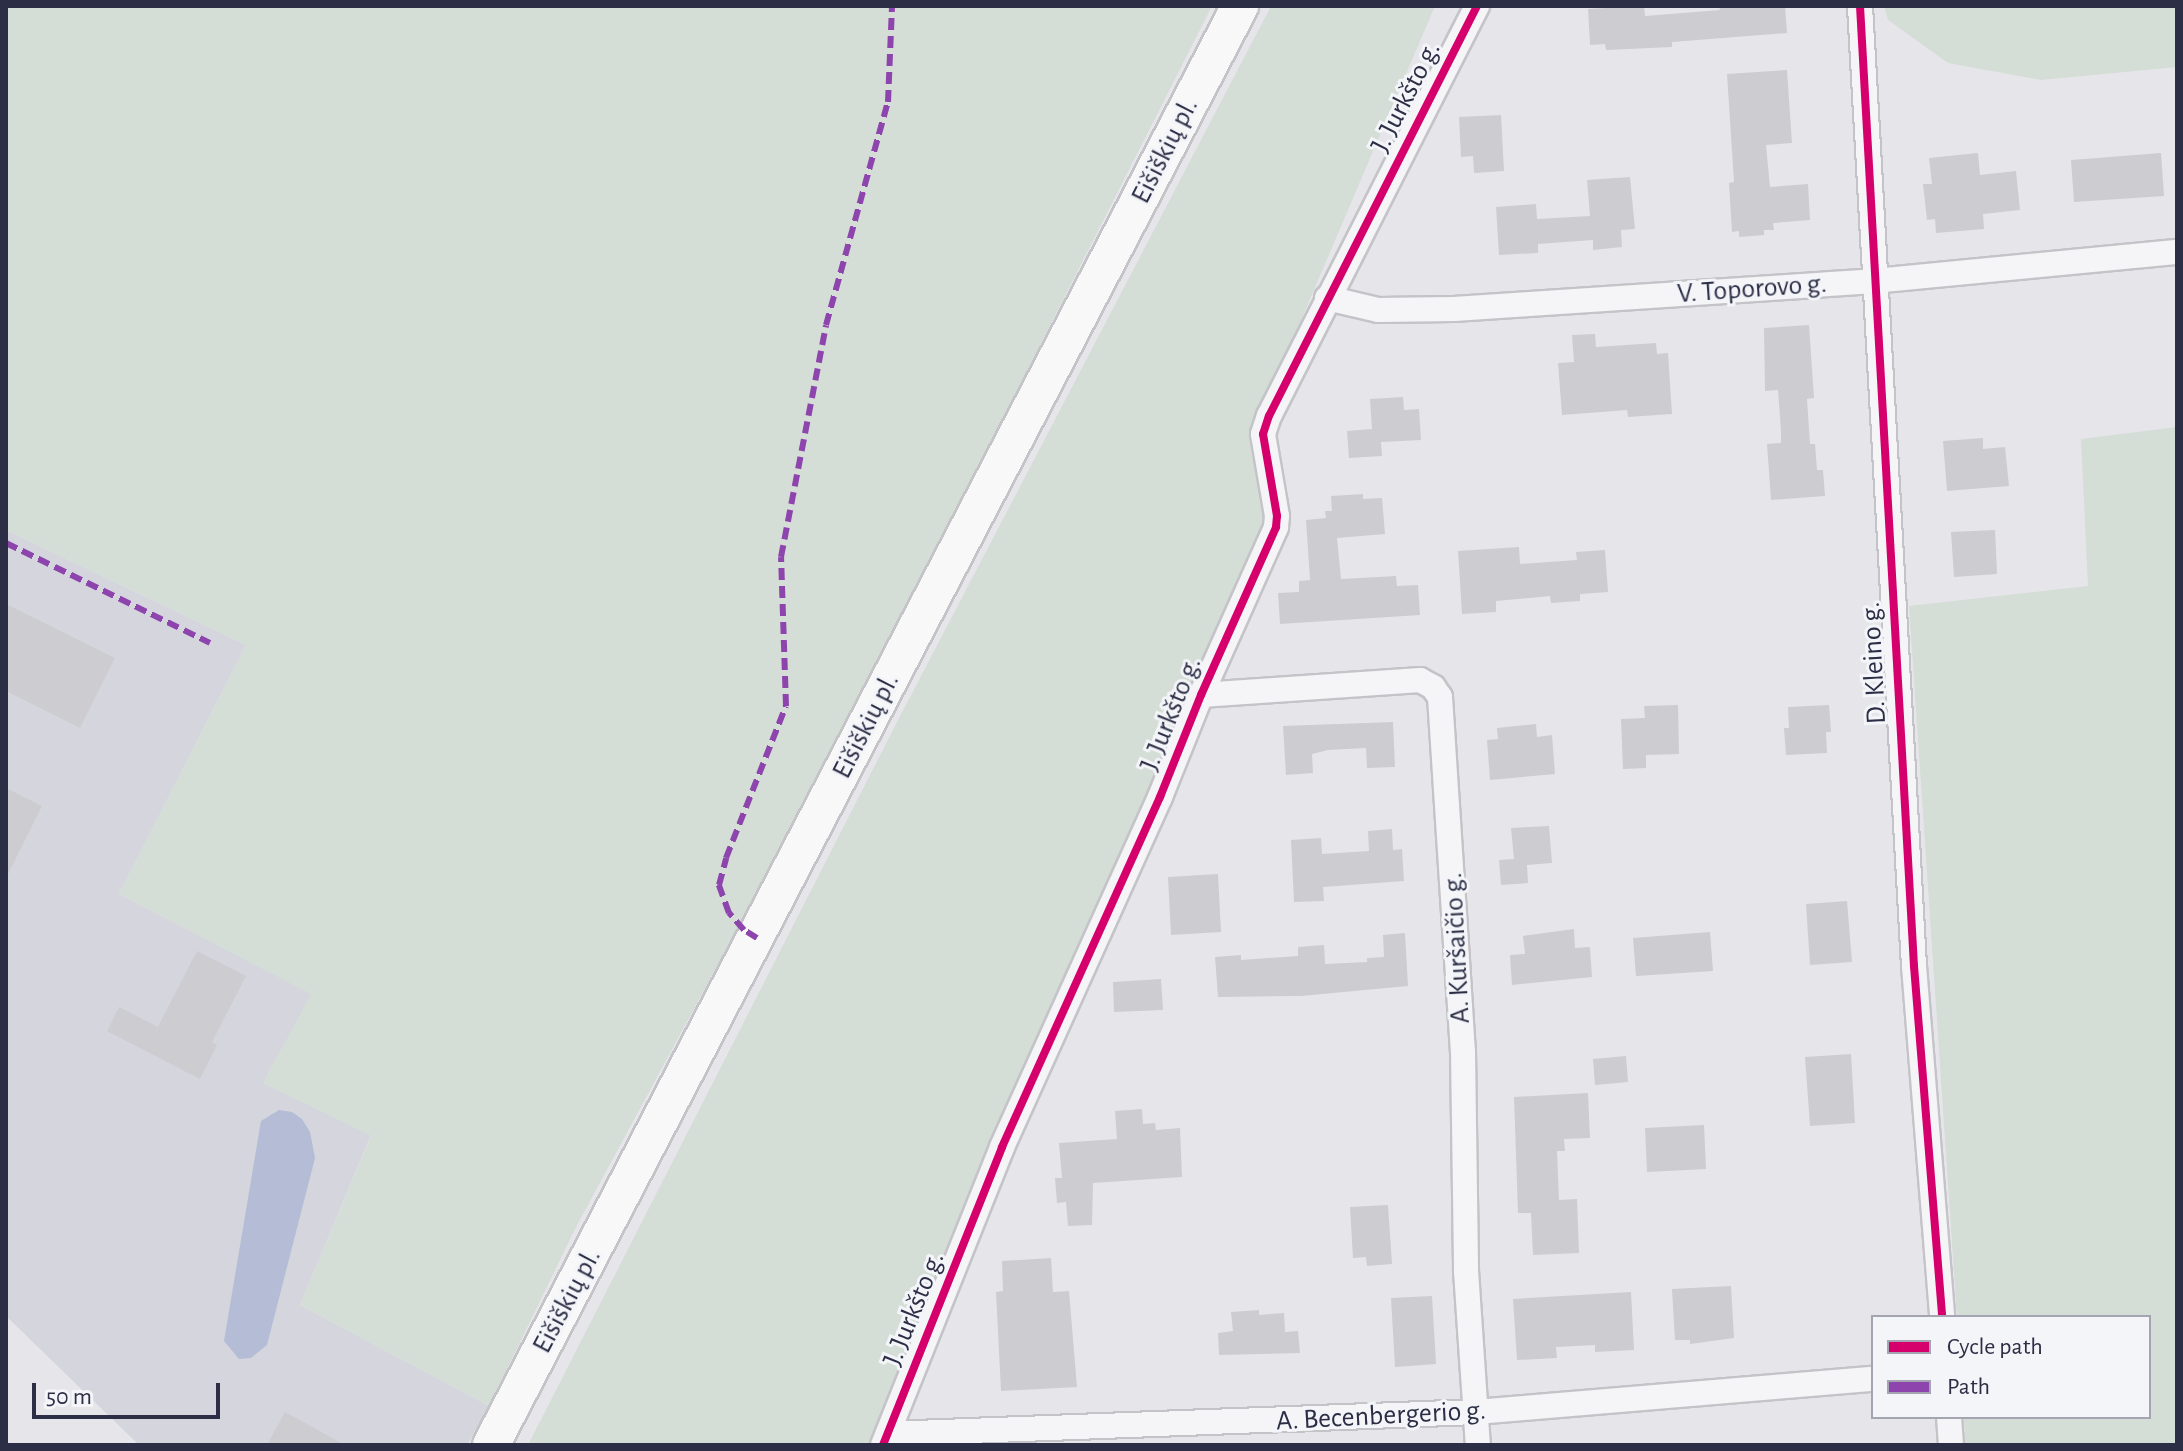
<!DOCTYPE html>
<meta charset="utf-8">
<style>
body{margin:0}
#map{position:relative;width:2183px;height:1451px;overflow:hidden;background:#e6e6ea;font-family:"Alegreya Sans",sans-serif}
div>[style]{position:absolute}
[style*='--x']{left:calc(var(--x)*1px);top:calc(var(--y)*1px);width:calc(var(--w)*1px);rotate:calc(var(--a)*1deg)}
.built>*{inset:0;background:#d4d5dd}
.green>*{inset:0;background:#d4ddd6}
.water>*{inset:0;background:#b4bdd5}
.building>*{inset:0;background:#ccccd1}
.roads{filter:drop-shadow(2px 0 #c4c4c8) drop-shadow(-2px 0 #c4c4c8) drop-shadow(0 2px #c4c4c8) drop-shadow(0 -2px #c4c4c8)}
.street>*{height:24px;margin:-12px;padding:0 12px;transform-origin:12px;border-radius:12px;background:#f5f5f7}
.primary>*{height:36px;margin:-18px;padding:0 18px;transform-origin:18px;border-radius:18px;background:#f8f8f8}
.quiet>*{height:6px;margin-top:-3px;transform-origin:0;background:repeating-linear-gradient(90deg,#8e44ad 0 12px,transparent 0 18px)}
.cycleway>*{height:8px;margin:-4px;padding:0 4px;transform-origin:4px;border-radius:4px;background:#d6006c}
span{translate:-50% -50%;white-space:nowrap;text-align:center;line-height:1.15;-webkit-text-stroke:6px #f4f5f9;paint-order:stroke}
.street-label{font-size:28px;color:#2b2e45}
.frame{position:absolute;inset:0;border:8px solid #2b2e45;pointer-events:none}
.legend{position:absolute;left:1871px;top:1315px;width:280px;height:104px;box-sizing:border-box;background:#f4f5f9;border:2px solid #a4a5b1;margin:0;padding:10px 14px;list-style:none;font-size:24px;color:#2b2e45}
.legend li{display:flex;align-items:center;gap:16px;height:40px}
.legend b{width:40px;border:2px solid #a4a5b1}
.scale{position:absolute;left:32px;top:1383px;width:188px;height:36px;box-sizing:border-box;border:4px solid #2b2e45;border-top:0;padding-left:10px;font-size:24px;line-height:28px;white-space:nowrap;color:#2b2e45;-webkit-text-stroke:6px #f4f5f9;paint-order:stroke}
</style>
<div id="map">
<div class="built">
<i style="clip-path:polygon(6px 530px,246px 645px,119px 894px,312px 994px,263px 1083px,371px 1135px,300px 1305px,489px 1406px,467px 1445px,139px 1445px,6px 1316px)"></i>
</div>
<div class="green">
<i style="clip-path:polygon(6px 6px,1212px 6px,849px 722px,576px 1227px,489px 1406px,300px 1305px,371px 1136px,263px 1083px,311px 994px,119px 894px,246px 645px,6px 530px)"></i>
<i style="clip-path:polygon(1271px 6px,1435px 6px,1258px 421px,1263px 523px,870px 1445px,528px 1445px,897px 722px)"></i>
<i style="clip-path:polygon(1884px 6px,2177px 6px,2177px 67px,2041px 80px,1948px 63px,1888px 20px)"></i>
<i style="clip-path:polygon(2177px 427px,2177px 1445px,1965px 1445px,1964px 1417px,2149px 1417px,2149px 1317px,1957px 1317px,1909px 606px,2088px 586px,2081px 439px)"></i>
</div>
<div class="water">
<i style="clip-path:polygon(279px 1110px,292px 1112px,302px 1119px,310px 1132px,315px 1158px,267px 1345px,251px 1358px,239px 1359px,224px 1341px,261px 1121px)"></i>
</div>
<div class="building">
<i style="clip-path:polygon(1644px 6px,1645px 16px,1720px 10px,1719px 6px,1785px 6px,1787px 33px,1672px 42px,1672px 47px,1606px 50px,1605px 44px,1590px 45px,1588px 9px)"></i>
<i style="clip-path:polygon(1787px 70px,1792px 143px,1766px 145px,1770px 187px,1808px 184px,1810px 220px,1773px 223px,1774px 230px,1764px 230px,1764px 235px,1739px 237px,1739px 231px,1732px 232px,1729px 183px,1734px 182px,1727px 74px)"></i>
<i style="clip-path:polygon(1501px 115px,1504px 171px,1474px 173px,1473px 156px,1461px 157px,1459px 117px)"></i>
<i style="clip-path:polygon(1978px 153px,1980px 175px,2016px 171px,2020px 210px,1983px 214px,1984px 229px,1936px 233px,1935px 219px,1927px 220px,1923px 184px,1932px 184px,1929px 158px)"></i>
<i style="clip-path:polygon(2161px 153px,2164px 196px,2074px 202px,2071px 160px)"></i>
<i style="clip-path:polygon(1630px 177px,1635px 229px,1621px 230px,1622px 247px,1593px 250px,1593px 240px,1538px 244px,1538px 253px,1499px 255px,1496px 207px,1536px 204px,1537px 219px,1590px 216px,1587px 180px)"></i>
<i style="clip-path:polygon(1809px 325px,1814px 398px,1807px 399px,1810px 444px,1815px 444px,1817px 470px,1823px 470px,1825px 496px,1771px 500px,1767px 444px,1781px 443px,1781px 431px,1778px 390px,1765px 391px,1764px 328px)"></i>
<i style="clip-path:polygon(1595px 334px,1596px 347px,1656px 343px,1657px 354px,1668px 353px,1672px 414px,1628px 417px,1627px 410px,1562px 415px,1558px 363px,1574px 362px,1572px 335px)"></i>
<i style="clip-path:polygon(1403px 397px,1404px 410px,1419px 409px,1421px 440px,1381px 442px,1382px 456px,1349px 458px,1347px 431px,1372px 429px,1370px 399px)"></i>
<i style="clip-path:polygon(1983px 438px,1983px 449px,2005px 447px,2009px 486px,1947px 491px,1943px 441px)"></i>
<i style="clip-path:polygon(1363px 494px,1363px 499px,1382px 498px,1385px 534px,1337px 538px,1341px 579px,1396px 576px,1397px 586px,1418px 585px,1420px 615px,1280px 624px,1278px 593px,1299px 592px,1299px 581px,1310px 580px,1306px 520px,1326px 518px,1325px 511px,1332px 511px,1331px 496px)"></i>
<i style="clip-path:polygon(1995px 530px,1997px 574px,1954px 577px,1951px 532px)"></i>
<i style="clip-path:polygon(1519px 547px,1520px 564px,1577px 560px,1576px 552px,1605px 550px,1608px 592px,1580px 594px,1580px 601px,1551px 603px,1550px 596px,1496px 601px,1496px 612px,1462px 614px,1458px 551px)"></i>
<i style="clip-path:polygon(6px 604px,115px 658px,80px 728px,6px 691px)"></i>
<i style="clip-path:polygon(1678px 705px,1679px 754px,1646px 755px,1646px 768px,1623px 769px,1621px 719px,1645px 718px,1644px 706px)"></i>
<i style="clip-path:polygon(1829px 705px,1831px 732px,1826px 732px,1827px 753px,1786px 755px,1784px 728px,1789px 728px,1788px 707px)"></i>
<i style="clip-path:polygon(1393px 722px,1395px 767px,1367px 768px,1366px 748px,1328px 750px,1312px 754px,1313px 773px,1286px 775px,1283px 726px)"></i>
<i style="clip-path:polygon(1536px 724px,1537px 737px,1552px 735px,1555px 774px,1490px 780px,1487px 740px,1498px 739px,1497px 728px)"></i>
<i style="clip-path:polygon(6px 788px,42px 806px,6px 878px)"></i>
<i style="clip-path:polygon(1549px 826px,1552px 863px,1527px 865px,1528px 883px,1501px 885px,1499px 860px,1514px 859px,1511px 828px)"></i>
<i style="clip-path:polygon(1392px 829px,1393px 850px,1402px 849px,1404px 881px,1323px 887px,1324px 901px,1294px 902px,1291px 840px,1321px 838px,1322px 854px,1369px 851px,1368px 831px)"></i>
<i style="clip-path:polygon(1218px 874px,1221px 932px,1171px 935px,1168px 877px)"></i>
<i style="clip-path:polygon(1847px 901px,1852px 962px,1810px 965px,1806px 904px)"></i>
<i style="clip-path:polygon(1574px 929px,1575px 948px,1590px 947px,1592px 977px,1512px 985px,1510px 955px,1525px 954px,1523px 936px)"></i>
<i style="clip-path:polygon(1710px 932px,1713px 971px,1636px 976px,1633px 938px)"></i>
<i style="clip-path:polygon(1405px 933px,1408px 986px,1301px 996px,1218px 997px,1215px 957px,1241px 955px,1241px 960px,1298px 956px,1298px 947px,1324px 945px,1325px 964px,1367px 962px,1367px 958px,1384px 957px,1383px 935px)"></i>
<i style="clip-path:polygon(197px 951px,246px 976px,212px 1042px,217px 1045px,200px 1079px,107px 1031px,119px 1007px,158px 1027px)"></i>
<i style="clip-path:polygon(1161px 979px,1163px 1010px,1114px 1012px,1113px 982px)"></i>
<i style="clip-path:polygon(1851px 1054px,1855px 1123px,1810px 1126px,1805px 1057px)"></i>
<i style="clip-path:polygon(1626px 1056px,1628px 1082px,1595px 1085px,1593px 1059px)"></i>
<i style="clip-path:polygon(1588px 1093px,1590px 1138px,1564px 1139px,1565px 1151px,1557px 1151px,1559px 1200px,1577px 1199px,1579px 1253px,1533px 1255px,1531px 1213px,1518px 1213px,1514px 1097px)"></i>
<i style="clip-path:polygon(1142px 1109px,1143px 1124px,1155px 1123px,1156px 1130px,1180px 1128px,1182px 1177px,1093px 1183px,1092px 1225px,1068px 1226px,1066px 1202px,1057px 1203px,1055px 1178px,1062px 1178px,1059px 1143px,1117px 1139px,1115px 1111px)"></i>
<i style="clip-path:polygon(1704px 1125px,1706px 1169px,1647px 1172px,1645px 1128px)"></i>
<i style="clip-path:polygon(1388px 1205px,1392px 1264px,1367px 1266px,1366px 1257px,1353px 1258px,1350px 1207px)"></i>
<i style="clip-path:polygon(1051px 1258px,1053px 1292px,1069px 1291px,1077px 1387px,1001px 1391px,996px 1292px,1003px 1291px,1002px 1261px)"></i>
<i style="clip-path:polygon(1731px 1286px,1734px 1338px,1690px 1344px,1690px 1340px,1675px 1340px,1672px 1289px)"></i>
<i style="clip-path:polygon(1631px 1292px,1634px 1350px,1595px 1352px,1595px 1345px,1556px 1347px,1557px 1358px,1517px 1360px,1513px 1299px)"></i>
<i style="clip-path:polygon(1432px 1296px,1436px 1364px,1395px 1367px,1391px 1298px)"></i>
<i style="clip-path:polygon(1259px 1310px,1259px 1315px,1284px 1313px,1285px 1332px,1298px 1331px,1300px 1353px,1219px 1355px,1218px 1333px,1233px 1331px,1231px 1312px)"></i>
<i style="clip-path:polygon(285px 1412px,345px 1445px,267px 1445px)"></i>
</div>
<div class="roads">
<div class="street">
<i style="--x:1860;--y:6;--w:962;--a:86.78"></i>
<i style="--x:1914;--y:966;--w:352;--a:85.4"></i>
<i style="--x:1327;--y:298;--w:52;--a:13.2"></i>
<i style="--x:1378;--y:310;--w:76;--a:-0.8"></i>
<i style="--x:1454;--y:309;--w:421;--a:-3.8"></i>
<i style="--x:1874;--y:281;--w:304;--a:-5.5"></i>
<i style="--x:1201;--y:695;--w:220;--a:-3.9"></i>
<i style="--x:1420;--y:680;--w:15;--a:28"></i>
<i style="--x:1433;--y:687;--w:12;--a:55"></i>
<i style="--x:1440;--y:697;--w:355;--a:86.3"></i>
<i style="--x:1463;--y:1051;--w:220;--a:89.2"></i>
<i style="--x:1466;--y:1271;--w:174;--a:86.1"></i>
<i style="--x:1949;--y:1417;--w:28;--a:86"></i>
<i style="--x:888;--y:1434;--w:588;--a:-2.14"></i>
<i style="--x:1476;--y:1412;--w:398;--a:-4.8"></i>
<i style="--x:883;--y:1445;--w:321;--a:-68.2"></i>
<i style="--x:1002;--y:1147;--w:384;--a:-65.7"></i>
<i style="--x:1160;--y:797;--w:110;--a:-68.1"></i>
<i style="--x:1201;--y:695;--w:184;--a:-65.9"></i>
<i style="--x:1276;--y:527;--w:11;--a:-85"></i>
<i style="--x:1277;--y:516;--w:83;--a:-99.7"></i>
<i style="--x:1263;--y:434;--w:19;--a:-72"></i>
<i style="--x:1269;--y:416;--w:460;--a:-63.1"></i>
</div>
<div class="primary">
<i style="--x:491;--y:1445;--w:1622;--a:-62.5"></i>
</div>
</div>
<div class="quiet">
<i style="--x:6;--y:543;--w:227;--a:26.1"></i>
<i style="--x:757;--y:938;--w:15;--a:-148"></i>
<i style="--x:744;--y:930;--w:23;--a:-131"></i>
<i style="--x:729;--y:913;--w:30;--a:-110"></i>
<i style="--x:719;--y:885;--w:28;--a:-75"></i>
<i style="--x:726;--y:858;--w:163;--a:-68.5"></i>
<i style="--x:786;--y:706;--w:149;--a:-91.9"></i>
<i style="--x:781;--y:557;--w:236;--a:-79"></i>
<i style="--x:826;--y:325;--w:231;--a:-74.5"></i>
<i style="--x:888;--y:102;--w:96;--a:-87.6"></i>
</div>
<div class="cycleway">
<i style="--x:1860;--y:6;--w:962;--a:86.78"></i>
<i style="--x:1914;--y:966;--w:352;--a:85.4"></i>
<i style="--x:883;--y:1445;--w:321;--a:-68.2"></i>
<i style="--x:1002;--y:1147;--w:384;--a:-65.7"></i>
<i style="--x:1160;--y:797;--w:110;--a:-68.1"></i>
<i style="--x:1201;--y:695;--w:184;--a:-65.9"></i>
<i style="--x:1276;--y:527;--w:11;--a:-85"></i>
<i style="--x:1277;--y:516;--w:83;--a:-99.7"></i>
<i style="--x:1263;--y:434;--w:19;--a:-72"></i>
<i style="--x:1269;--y:416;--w:460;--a:-63.1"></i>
</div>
<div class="street-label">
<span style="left:1406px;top:97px;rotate:-63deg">J. Jurkšto g.</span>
<span style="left:1165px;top:151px;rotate:-63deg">Eišiškių pl.</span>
<span style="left:1752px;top:289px;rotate:-4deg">V. Toporovo g.</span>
<span style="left:1874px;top:663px;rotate:-93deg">D. Kleino g.</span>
<span style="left:1171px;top:714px;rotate:-68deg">J. Jurkšto g.</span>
<span style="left:866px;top:726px;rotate:-63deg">Eišiškių pl.</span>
<span style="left:1457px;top:948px;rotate:-93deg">A. Kuršaičio g.</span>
<span style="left:567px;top:1301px;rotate:-62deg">Eišiškių pl.</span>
<span style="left:914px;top:1309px;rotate:-68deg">J. Jurkšto g.</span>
<span style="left:1381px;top:1416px;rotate:-3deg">A. Becenbergerio g.</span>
</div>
<div class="frame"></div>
<ul class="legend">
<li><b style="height:10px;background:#d6006c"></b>Cycle path</li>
<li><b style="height:10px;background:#8e44ad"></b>Path</li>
</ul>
<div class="scale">50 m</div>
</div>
